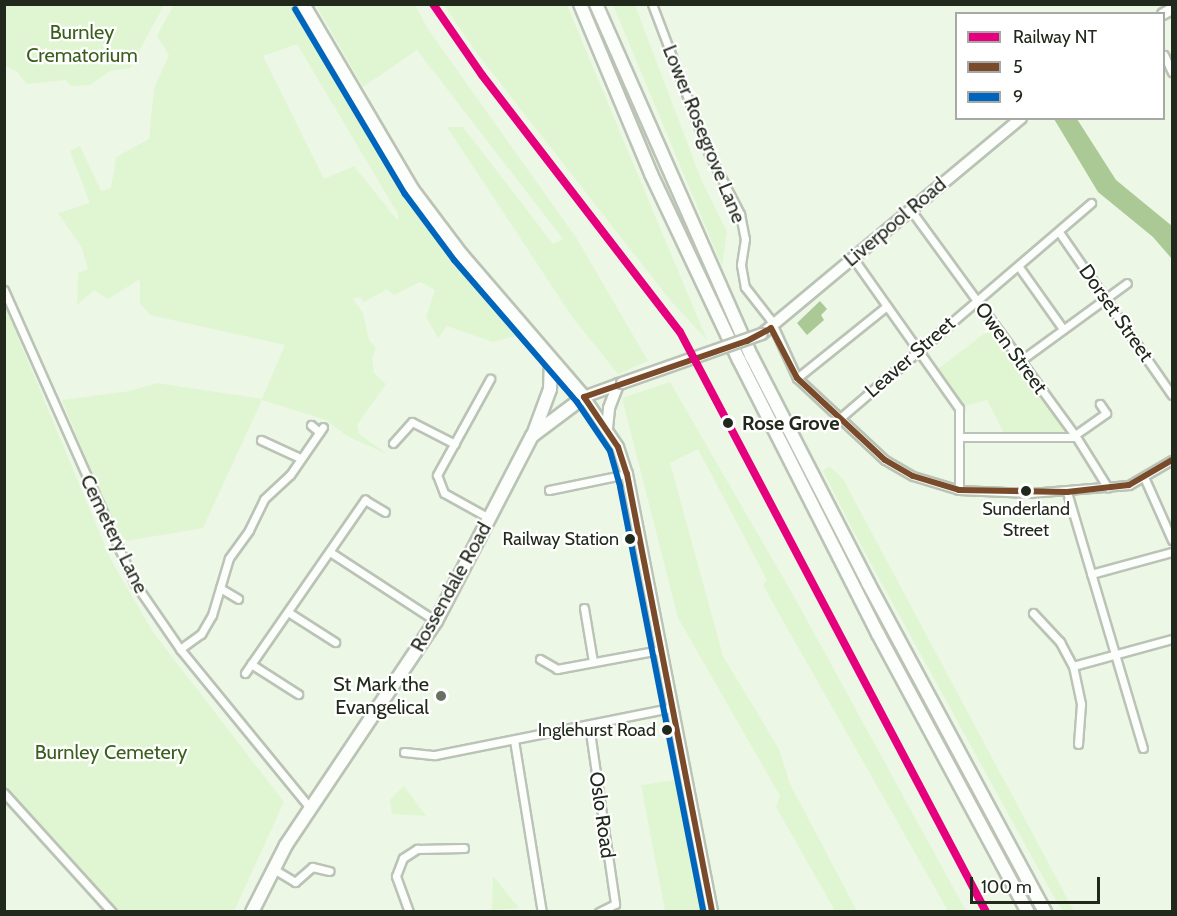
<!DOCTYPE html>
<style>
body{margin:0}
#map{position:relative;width:1177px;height:916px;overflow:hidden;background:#ecf7e5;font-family:Cabin,sans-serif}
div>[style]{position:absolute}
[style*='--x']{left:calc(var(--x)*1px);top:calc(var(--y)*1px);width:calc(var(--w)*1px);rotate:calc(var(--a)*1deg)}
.green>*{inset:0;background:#e0f6d2}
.water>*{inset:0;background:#aac995}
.roads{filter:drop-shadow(2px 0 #bac3b5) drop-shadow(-2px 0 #bac3b5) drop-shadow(0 2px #bac3b5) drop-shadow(0 -2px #bac3b5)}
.street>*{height:7px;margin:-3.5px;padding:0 3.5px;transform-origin:3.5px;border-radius:3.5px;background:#fcfefb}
.primary>*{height:10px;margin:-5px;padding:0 5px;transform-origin:5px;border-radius:5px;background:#fcfefb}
.highway>*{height:12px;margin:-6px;padding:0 6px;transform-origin:6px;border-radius:6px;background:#fcfefb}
.bridges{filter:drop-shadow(2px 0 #bac3b5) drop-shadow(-2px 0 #bac3b5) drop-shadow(0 2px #bac3b5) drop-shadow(0 -2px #bac3b5)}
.primary-bridge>*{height:10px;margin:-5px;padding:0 5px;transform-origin:5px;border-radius:5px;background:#fcfefb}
.bus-1>*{height:6px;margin:-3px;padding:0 3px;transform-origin:3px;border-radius:3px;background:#7a4b2a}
.bus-2>*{height:6px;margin:-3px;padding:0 3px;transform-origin:3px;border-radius:3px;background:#0065bd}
.rail-1>*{height:8px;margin:-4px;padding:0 4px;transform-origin:4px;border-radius:4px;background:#e5007d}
.dots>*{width:16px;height:16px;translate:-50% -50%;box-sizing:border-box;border:3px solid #fff;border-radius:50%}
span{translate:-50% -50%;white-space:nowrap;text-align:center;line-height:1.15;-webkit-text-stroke:4.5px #fff;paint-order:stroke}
.bus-label{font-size:18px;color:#21291c}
.right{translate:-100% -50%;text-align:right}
.park-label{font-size:20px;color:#3a5f1c}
.street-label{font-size:20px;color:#21291c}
.stop-label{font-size:20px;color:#21291c;font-weight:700}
.left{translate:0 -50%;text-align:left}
.poi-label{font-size:20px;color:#21291c}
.frame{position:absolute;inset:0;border:6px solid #21291c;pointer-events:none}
.legend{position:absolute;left:955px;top:12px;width:210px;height:108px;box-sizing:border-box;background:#fff;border:2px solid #a6a9a4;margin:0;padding:8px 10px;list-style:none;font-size:18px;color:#21291c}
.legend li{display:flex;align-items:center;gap:12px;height:30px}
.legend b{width:30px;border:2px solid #a6a9a4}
.scale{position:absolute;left:970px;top:877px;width:130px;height:27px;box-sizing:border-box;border:3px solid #21291c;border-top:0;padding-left:8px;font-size:18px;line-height:21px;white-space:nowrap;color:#21291c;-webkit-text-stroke:4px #fff;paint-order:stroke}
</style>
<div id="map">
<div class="green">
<i style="clip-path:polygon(evenodd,174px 4px,296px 5px,414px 211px,516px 336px,493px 342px,447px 326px,438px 338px,426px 317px,435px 290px,420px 282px,394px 295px,387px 289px,364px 302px,360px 297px,353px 299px,363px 313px,369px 340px,376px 348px,372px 358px,374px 373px,386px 384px,357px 425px,359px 434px,387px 454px,347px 436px,326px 420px,262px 400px,203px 528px,120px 542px,62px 400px,130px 391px,157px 383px,262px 399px,285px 345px,150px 315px,140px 304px,140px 279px,108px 299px,94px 290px,77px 305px,78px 273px,88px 269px,82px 248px,58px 213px,90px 203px,70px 151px,80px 146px,101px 191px,111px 188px,116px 157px,149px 139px,154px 88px,169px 55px,157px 36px,174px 4px,297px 44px,398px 214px,398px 221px,354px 166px,324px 179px,263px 56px,297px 44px)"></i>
<i style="clip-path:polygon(4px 5px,5px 4px,164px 5px,130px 68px,110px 71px,90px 85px,70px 86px,66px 80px,27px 84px,17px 72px,5px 65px)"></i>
<i style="clip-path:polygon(316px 5px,415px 5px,428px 29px,577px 239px,648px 361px,618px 374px,573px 318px,447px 127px,463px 127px,553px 244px,563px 239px,417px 50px,363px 87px)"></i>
<i style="clip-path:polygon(444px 5px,567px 5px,707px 340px,670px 300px,476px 52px)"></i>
<i style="clip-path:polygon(613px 5px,635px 5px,701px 179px,727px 232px,722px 266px)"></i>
<i style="clip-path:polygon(4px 304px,111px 560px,153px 632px,284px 802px,234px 911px,112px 911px,5px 794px)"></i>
<i style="clip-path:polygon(994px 326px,1075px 435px,1006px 437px,987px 400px,959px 408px,934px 372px)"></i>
<i style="clip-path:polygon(670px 382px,796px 600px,966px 911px,948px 911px,769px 596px,763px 585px,767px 580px,698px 449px,670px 463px,723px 656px,779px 749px,790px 784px,857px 911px,835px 911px,776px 807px,780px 796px,678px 618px,622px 398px)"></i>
<i style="clip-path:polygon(829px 466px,843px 479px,1074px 911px,1062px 911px,1028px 850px,857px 538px,823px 471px)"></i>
<i style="clip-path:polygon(676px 780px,699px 897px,702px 911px,665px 911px,641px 785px)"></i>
<i style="clip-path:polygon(404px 786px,426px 816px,392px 814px,390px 800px)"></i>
<i style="clip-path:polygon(493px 876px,519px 908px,492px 910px)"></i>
</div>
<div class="water">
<i style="clip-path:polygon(1054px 119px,1077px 119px,1116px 180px,1172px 226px,1172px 259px,1153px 237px,1098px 192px)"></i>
<i style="clip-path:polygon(820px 301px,827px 309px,821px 315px,824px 320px,807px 335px,797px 323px)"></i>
</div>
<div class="roads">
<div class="street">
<i style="--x:652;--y:4;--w:160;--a:69.2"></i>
<i style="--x:709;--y:154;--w:68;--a:62.7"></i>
<i style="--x:740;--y:214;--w:25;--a:79"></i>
<i style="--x:745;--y:239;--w:26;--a:99"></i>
<i style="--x:741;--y:265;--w:22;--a:80"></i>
<i style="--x:745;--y:287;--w:41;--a:52"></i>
<i style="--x:770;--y:319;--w:65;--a:65.4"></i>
<i style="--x:797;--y:378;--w:120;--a:43"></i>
<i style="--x:885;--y:460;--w:32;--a:30"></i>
<i style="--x:913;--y:476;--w:48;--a:16.9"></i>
<i style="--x:959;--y:490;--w:71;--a:2.4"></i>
<i style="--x:1030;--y:493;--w:99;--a:-4.6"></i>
<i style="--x:1129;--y:485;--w:50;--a:-30.2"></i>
<i style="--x:1164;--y:55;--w:19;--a:65"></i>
<i style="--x:910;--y:209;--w:280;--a:53.9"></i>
<i style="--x:1075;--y:435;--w:62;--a:58.1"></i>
<i style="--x:1059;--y:232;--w:198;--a:55.3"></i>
<i style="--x:853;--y:258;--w:184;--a:54.8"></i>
<i style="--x:959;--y:408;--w:82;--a:90"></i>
<i style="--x:1019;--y:267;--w:76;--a:54.6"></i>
<i style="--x:4;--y:290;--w:320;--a:66"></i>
<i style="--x:134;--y:582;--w:81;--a:55.5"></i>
<i style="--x:180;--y:649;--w:207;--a:50.7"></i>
<i style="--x:1020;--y:361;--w:132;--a:-36.1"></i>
<i style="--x:797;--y:378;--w:115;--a:-38.7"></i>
<i style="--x:839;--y:419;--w:332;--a:-40.6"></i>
<i style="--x:311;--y:425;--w:11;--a:41"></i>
<i style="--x:1075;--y:435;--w:38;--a:-35"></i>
<i style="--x:1106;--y:413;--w:11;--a:-124"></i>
<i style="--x:960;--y:437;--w:116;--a:0"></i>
<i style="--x:261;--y:440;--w:43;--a:24.8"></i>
<i style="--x:393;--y:443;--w:28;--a:-48"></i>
<i style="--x:412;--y:422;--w:48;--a:27.1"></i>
<i style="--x:1144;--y:477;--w:69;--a:66"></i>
<i style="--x:549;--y:490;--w:80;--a:-11.6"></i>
<i style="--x:1067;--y:492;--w:267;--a:73.5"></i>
<i style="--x:489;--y:518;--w:51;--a:-150.9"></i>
<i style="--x:444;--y:493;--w:19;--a:-111"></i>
<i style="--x:437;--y:475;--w:110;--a:-61.1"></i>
<i style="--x:330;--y:552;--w:126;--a:33.1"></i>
<i style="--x:1091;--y:574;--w:84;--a:-15.2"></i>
<i style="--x:220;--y:588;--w:21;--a:31"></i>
<i style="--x:584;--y:608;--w:55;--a:80.5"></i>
<i style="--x:288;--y:612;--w:56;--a:32.6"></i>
<i style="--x:1033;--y:613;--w:40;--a:47"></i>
<i style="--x:1060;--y:642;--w:27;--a:62"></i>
<i style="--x:1073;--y:666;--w:39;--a:78"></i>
<i style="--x:1081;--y:704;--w:40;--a:94.3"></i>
<i style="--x:180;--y:649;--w:26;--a:-36"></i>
<i style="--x:201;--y:634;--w:22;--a:-60"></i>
<i style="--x:212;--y:615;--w:59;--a:-73.4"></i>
<i style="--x:229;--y:558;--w:34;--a:-54"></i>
<i style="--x:249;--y:530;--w:34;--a:-64"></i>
<i style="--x:264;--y:499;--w:35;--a:-43"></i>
<i style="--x:290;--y:475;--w:58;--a:-55.5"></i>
<i style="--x:540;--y:659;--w:20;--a:30"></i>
<i style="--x:557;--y:669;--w:105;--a:-10.5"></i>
<i style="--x:251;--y:664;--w:56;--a:32.6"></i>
<i style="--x:1073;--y:666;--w:103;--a:-15.3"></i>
<i style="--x:245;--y:673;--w:211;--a:-55.3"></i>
<i style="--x:365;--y:500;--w:23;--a:31"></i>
<i style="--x:589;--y:725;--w:181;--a:81.7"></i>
<i style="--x:615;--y:904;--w:18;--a:153"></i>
<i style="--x:514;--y:740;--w:174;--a:80.8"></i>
<i style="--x:404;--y:752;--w:31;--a:6"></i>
<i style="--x:435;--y:755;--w:241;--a:-11.3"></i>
<i style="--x:4;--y:793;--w:161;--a:47.8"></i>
<i style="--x:272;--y:868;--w:27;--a:31"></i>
<i style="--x:295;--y:882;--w:23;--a:-41"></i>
<i style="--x:312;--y:867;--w:18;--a:13"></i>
<i style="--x:409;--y:912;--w:38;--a:-110"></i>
<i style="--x:396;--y:876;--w:19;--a:-69"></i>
<i style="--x:403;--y:858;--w:17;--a:-33"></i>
<i style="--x:417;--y:849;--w:47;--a:-1.2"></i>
</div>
<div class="primary">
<i style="--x:1163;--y:14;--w:10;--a:-29"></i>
<i style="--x:762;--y:334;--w:337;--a:-39.8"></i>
<i style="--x:622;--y:383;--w:40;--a:159.8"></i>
<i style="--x:584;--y:397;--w:60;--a:55.8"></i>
<i style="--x:618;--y:447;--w:28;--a:72"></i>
<i style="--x:627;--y:474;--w:446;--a:79"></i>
<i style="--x:607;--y:428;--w:20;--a:-84"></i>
<i style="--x:609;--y:408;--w:26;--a:-69"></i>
</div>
<div class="highway">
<i style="--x:580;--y:4;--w:184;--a:67.3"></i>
<i style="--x:651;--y:174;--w:206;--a:64.7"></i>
<i style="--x:739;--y:360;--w:307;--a:63.1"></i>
<i style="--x:878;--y:634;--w:316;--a:61.7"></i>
<i style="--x:596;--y:4;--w:386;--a:66.2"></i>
<i style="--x:752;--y:357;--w:254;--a:62.8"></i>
<i style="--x:868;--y:583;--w:374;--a:61.7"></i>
<i style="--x:533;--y:435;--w:49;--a:-69.7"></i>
<i style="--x:550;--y:389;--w:29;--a:-88"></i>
<i style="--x:252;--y:912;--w:75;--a:-63.1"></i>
<i style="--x:286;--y:845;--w:270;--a:-56.2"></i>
<i style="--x:436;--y:621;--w:208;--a:-62.6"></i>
<i style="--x:532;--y:436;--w:65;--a:-36.9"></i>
<i style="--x:584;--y:397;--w:189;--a:-130.7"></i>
<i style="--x:461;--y:254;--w:81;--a:-127"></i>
<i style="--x:412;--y:189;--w:215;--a:-120.5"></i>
</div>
</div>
<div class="bridges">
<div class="primary-bridge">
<i style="--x:622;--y:383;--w:148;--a:-19.3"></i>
</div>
</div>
<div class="bus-1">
<i style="--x:771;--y:328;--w:56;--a:62.5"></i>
<i style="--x:797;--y:378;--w:120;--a:43"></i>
<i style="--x:885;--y:460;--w:32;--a:30"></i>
<i style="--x:913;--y:476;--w:48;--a:16.9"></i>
<i style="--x:959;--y:490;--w:108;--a:1.1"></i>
<i style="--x:1067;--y:492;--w:62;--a:-6.4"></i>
<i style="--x:1129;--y:485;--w:50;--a:-30.2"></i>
<i style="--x:584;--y:397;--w:60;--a:55.8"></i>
<i style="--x:618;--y:447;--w:28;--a:72"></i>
<i style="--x:627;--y:474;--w:446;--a:79"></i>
<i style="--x:584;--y:397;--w:172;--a:-19"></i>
<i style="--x:747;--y:341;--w:27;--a:-28"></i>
</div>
<div class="bus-2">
<i style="--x:295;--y:9;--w:215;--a:59.3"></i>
<i style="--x:405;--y:194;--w:82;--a:53.4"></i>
<i style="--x:454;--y:260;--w:188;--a:49.1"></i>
<i style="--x:577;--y:402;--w:59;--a:56"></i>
<i style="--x:610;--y:451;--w:37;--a:74"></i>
<i style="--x:620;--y:487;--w:433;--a:78.9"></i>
</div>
<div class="rail-1">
<i style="--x:433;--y:4;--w:86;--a:55.4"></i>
<i style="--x:482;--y:75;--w:324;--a:52.4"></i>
<i style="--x:680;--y:332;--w:656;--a:62.18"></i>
</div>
<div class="dots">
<i style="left:728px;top:423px;background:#21291c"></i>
<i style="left:1026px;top:491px;background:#21291c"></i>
<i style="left:630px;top:539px;background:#21291c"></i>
<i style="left:441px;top:696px;background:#687162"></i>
<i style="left:667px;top:730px;background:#21291c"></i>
</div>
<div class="bus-label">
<span style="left:1026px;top:520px">Sunderland<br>Street</span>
<span class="right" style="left:619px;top:539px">Railway Station</span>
<span class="right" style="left:656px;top:730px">Inglehurst Road</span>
</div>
<div class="park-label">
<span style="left:82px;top:44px">Burnley<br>Crematorium</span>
<span style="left:111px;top:752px">Burnley Cemetery</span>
</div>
<div class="street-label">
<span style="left:704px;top:134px;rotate:68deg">Lower Rosegrove Lane</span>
<span style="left:895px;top:222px;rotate:-40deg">Liverpool Road</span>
<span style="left:1116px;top:313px;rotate:55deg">Dorset Street</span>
<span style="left:1011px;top:348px;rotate:54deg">Owen Street</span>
<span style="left:910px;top:357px;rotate:-41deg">Leaver Street</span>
<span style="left:114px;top:534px;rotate:64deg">Cemetery Lane</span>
<span style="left:451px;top:587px;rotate:-61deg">Rossendale Road</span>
<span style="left:602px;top:815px;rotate:82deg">Oslo Road</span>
</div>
<div class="stop-label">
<span class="left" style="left:742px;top:423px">Rose Grove</span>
</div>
<div class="poi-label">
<span class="right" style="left:429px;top:696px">St Mark the<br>Evangelical</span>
</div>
<div class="frame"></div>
<ul class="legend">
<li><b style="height:8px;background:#e5007d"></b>Railway NT</li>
<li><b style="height:8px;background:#7a4b2a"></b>5</li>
<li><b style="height:8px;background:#0065bd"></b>9</li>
</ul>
<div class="scale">100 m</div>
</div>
